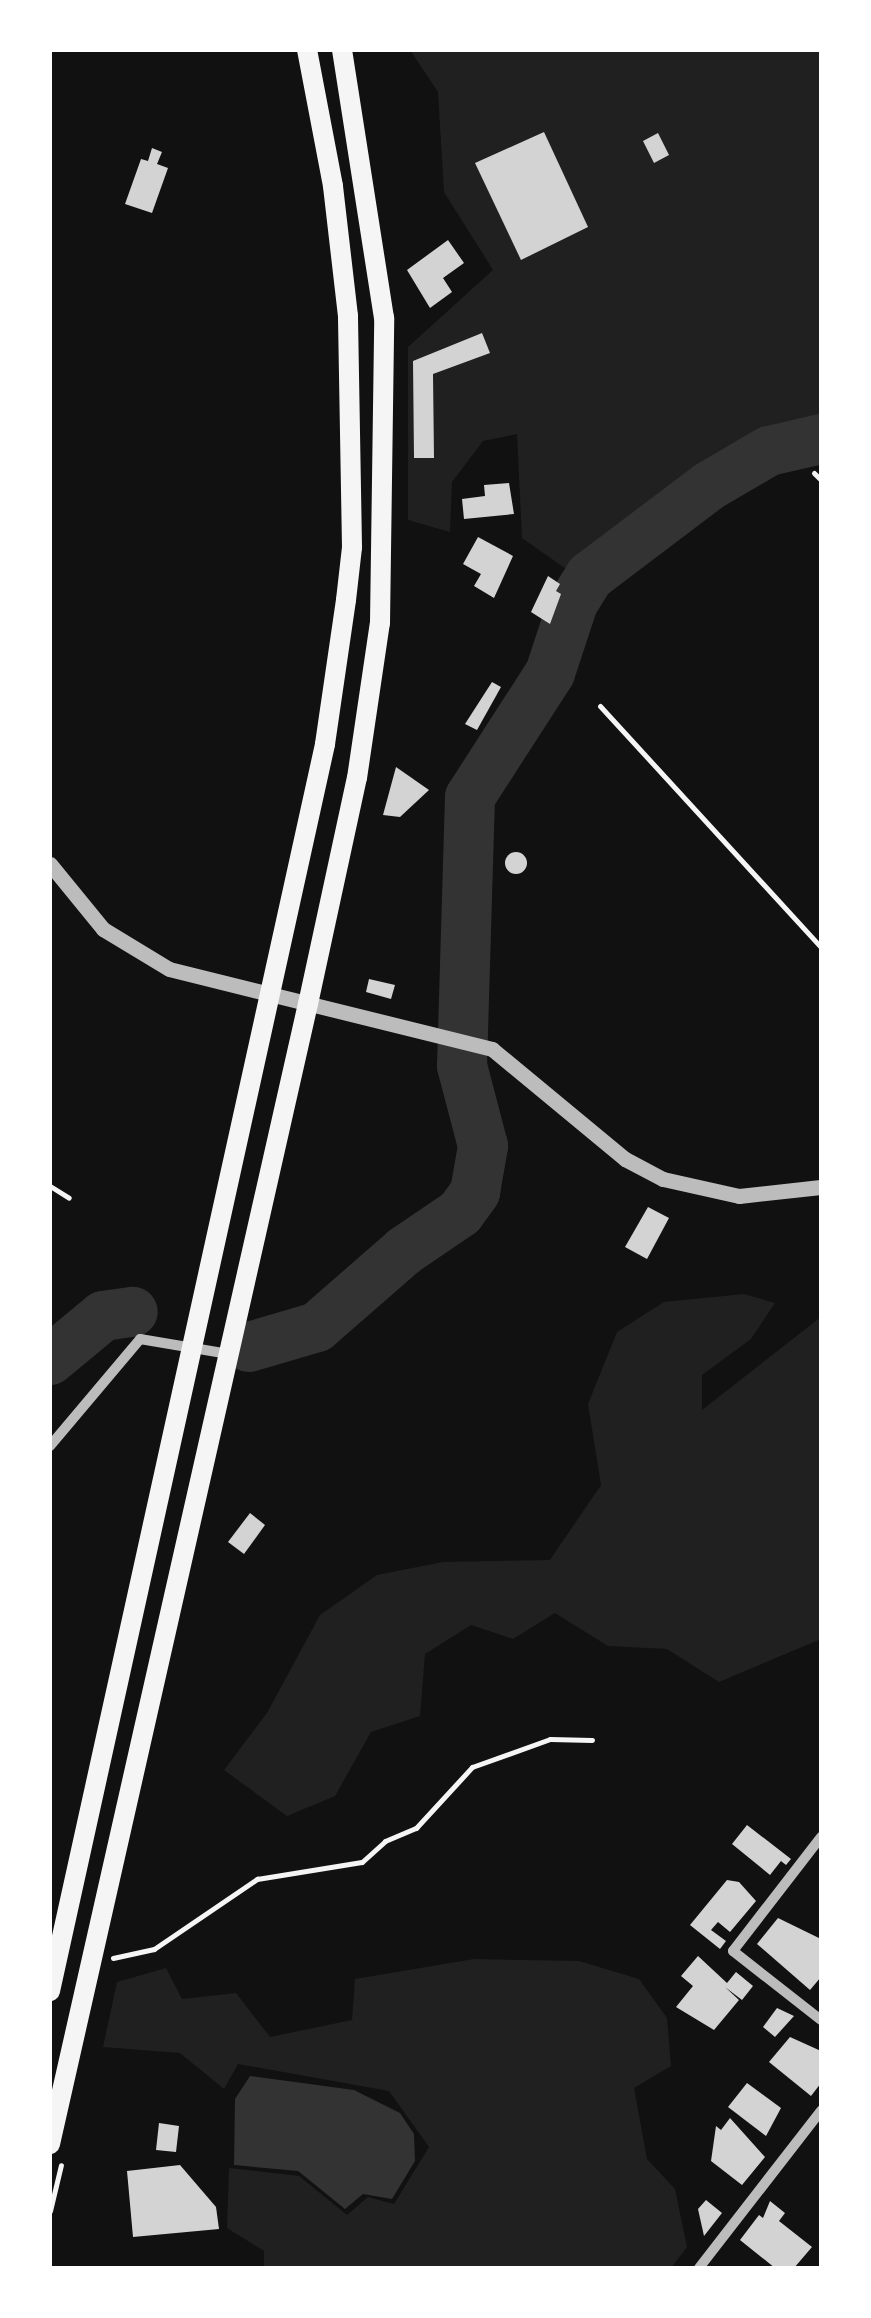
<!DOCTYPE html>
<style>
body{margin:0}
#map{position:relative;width:871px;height:2318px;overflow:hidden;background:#111;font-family:"DejaVu Sans",sans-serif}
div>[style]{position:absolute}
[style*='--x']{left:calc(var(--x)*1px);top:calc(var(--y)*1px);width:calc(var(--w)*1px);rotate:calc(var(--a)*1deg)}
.green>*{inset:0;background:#202020}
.water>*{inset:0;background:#333}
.river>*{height:50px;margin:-25px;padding:0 25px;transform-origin:25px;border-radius:25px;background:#333}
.building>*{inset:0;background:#d3d3d3}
.round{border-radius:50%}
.path>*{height:5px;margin:-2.5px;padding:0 2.5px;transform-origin:2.5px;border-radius:2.5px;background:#f5f5f5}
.minor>*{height:10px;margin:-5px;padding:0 5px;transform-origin:5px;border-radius:5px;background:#bcbcbc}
.tertiary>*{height:15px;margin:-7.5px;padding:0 7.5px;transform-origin:7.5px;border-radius:7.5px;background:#bcbcbc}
.trunk>*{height:20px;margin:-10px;padding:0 10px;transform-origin:10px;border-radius:10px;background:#f5f5f5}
span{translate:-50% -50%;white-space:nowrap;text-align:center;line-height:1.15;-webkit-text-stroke:10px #fff;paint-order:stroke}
.frame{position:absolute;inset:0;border:52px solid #fff;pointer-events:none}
</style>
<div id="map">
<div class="green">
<i style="clip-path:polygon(410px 50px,821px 50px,821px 444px,759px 456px,650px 536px,596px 590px,522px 538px,517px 434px,483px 441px,452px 482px,450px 532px,408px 520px,408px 347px,493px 270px,444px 192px,438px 92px)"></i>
<i style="clip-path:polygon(744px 1294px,775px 1303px,751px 1339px,702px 1375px,702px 1410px,821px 1317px,821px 1639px,719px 1682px,667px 1649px,608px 1646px,555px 1613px,513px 1639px,471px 1625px,425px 1654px,420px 1716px,371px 1732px,335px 1796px,287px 1816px,224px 1770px,267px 1713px,320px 1615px,377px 1575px,443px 1562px,550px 1560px,601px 1485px,588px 1404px,617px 1332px,664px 1302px)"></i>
<i style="clip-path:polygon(474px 1959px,579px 1961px,639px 1979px,667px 2018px,671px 2066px,634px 2088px,647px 2159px,675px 2189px,687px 2247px,671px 2268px,264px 2268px,264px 2251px,227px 2228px,229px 2168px,299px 2176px,347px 2215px,368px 2197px,394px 2204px,429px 2147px,389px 2091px,238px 2064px,224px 2089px,180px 2053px,103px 2047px,117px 1982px,166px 1968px,182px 1999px,236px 1993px,270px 2037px,352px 2020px,355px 1979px)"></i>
</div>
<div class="water">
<i style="clip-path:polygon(250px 2076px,354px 2090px,400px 2113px,414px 2134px,415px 2161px,392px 2199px,363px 2194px,345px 2209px,298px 2171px,234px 2165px,235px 2099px)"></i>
</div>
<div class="river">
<i style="--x:249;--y:1347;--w:71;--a:-16.4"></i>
<i style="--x:317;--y:1327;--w:116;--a:-41.1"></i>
<i style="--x:404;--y:1251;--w:68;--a:-34.2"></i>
<i style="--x:460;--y:1213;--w:26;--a:-54"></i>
<i style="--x:475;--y:1192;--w:47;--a:-80.1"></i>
<i style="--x:483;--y:1146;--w:83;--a:-104.7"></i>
<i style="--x:462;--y:1066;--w:269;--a:-88.3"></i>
<i style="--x:470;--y:797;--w:148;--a:-57.2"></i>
<i style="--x:550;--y:673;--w:74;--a:-71.8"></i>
<i style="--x:573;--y:603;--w:32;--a:-58"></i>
<i style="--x:590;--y:576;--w:149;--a:-37.1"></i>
<i style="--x:709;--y:486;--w:69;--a:-30.3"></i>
<i style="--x:769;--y:451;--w:53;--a:-13"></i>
<i style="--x:50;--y:1360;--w:69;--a:-39.7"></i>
<i style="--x:103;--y:1316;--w:30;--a:-8"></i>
</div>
<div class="building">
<i style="clip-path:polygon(544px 132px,588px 227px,521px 260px,475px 163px)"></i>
<i style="clip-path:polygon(658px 133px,669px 155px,654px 163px,643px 141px)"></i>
<i style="clip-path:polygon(152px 148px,162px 152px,157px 164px,168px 168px,152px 213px,125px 204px,141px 159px,148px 161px)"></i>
<i style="clip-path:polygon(448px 240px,464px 263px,443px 278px,452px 292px,430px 308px,407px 270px)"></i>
<i style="clip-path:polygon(482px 333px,490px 353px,433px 374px,434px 458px,414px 458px,413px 361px)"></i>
<i style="clip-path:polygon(509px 483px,514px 514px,464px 519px,462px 499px,485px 496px,484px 485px)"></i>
<i style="clip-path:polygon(478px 537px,513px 556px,494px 598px,474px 586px,481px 574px,463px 564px)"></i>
<i style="clip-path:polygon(548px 576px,560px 584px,556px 591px,561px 594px,550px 624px,531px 612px)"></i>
<i style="clip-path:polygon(492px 682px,501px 687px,477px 730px,465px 724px)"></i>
<i style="clip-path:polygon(396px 767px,429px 790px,400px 817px,383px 815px)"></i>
<i class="round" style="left:505px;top:852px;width:22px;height:22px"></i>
<i style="clip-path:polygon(369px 979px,395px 985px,391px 999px,366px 992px)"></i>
<i style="clip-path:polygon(648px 1207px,669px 1218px,647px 1259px,625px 1247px)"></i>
<i style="clip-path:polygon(250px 1513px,265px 1525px,244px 1554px,228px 1542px)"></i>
<i style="clip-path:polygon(747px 1825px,791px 1859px,786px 1865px,781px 1861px,770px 1875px,732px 1844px)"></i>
<i style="clip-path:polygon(727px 1880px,739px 1882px,756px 1901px,730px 1932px,718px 1922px,711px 1930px,726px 1941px,720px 1949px,690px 1925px)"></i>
<i style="clip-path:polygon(778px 1918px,821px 1939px,821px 1977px,810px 1990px,757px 1944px)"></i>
<i style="clip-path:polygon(698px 1956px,727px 1983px,736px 1972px,753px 1986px,742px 2000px,725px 1987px,739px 2000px,714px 2030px,676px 2007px,693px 1986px,681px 1976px)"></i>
<i style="clip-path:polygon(777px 2008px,794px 2016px,775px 2037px,763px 2027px)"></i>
<i style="clip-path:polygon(790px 2037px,821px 2051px,821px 2083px,811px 2096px,769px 2062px)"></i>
<i style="clip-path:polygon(747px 2083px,781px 2108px,766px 2136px,728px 2107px)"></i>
<i style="clip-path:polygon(730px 2118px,765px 2157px,742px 2185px,711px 2161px,716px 2126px,721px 2130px)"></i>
<i style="clip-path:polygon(159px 2123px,179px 2126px,176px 2152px,156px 2150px)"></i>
<i style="clip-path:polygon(180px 2165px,216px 2207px,219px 2229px,133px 2237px,127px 2171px)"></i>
<i style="clip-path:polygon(706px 2200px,722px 2213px,704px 2236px,698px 2209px)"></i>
<i style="clip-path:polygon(770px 2201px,785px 2213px,779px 2221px,812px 2247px,794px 2268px,775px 2268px,740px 2240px,759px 2215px,763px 2218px)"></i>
</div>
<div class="path">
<i style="--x:814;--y:473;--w:10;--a:45"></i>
<i style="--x:600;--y:706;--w:327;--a:47.5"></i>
<i style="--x:50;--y:1186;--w:22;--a:32"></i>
<i style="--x:113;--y:1958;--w:42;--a:-12.4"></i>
<i style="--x:154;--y:1949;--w:125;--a:-34.2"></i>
<i style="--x:257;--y:1879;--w:106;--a:-9.2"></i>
<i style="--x:362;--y:1862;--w:31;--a:-42"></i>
<i style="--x:385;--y:1841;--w:34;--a:-23"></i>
<i style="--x:416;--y:1828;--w:83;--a:-47.4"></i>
<i style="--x:472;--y:1767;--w:83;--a:-19.7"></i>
<i style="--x:550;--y:1739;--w:42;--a:1.4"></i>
<i style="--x:50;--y:2211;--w:47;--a:-76.6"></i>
</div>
<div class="minor">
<i style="--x:50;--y:1446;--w:140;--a:-49.9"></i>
<i style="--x:140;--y:1339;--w:90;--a:9.6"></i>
<i style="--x:821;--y:1837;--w:144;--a:127.7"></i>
<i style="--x:733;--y:1951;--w:112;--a:38.1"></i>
<i style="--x:699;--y:2268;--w:199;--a:-52.2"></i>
</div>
<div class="tertiary">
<i style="--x:50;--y:864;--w:84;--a:50.8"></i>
<i style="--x:103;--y:929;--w:77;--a:31.2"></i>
<i style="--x:169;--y:969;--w:333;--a:13.9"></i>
<i style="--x:492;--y:1049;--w:173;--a:39.6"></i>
<i style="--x:625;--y:1159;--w:43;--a:27.8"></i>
<i style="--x:663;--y:1179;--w:78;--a:12.6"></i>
<i style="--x:739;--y:1196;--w:82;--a:-6.3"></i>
</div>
<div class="trunk">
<i style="--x:50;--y:1991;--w:1277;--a:-77.56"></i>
<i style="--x:325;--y:744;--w:146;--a:-81.7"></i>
<i style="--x:346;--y:600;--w:53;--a:-83.5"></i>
<i style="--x:352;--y:547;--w:231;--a:-91"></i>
<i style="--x:348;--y:316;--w:131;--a:-96.6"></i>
<i style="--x:333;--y:186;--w:138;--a:-100.8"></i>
<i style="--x:50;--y:2144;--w:1169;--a:-77.25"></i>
<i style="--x:308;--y:1004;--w:231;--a:-77.8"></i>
<i style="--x:357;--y:778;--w:157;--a:-81.6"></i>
<i style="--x:380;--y:623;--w:305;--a:-89.2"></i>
<i style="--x:384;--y:318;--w:271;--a:-98.9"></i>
</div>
<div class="frame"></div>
</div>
